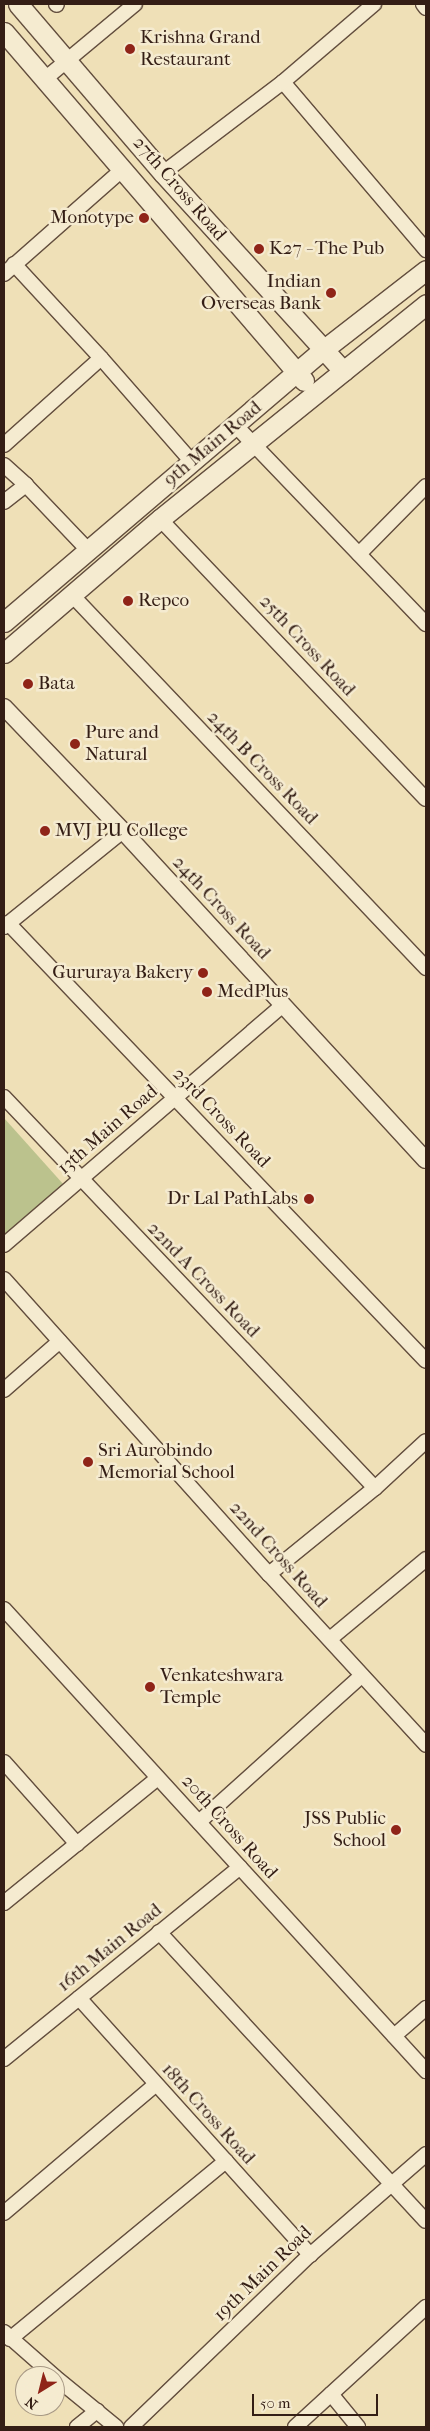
<!DOCTYPE html>
<style>
body{margin:0}
#map{position:relative;width:430px;height:2431px;overflow:hidden;background:#efe0b7;font-family:"IM FELL French Canon",serif}
div>[style]{position:absolute}
[style*='--x']{left:calc(var(--x)*1px);top:calc(var(--y)*1px);width:calc(var(--w)*1px);rotate:calc(var(--a)*1deg)}
.green>*{inset:0;background:#bbc28d}
.roads{filter:drop-shadow(1px 0 #634e3e) drop-shadow(-1px 0 #634e3e) drop-shadow(0 1px #634e3e) drop-shadow(0 -1px #634e3e)}
.minor>*{height:14px;margin:-7px;padding:0 7px;transform-origin:7px;border-radius:7px;background:#f5ebd0}
.tertiary>*{height:16px;margin:-8px;padding:0 8px;transform-origin:8px;border-radius:8px;background:#f5ebd0}
.secondary>*{height:19px;margin:-9.5px;padding:0 9.5px;transform-origin:9.5px;border-radius:9.5px;background:#f5ebd0}
.dots>*{width:14px;height:14px;translate:-50% -50%;box-sizing:border-box;border:2px solid #f5ebd0;border-radius:50%}
span{translate:-50% -50%;white-space:nowrap;text-align:center;line-height:1.15;-webkit-text-stroke:5px #f5ebd0;paint-order:stroke}
.poi-label{font-size:19px;color:#341e15}
.left{translate:0 -50%;text-align:left}
.right{translate:-100% -50%;text-align:right}
.street-label{font-size:19px;color:#341e15}
.frame{position:absolute;inset:0;border:5px solid #341e15;pointer-events:none}
.north{position:absolute;left:15px;top:2366px;width:50px;height:50px;box-sizing:border-box;background:#f5ebd0;border:1px solid #a89985;border-radius:50%;rotate:216deg;font-size:14px;font-weight:700;line-height:20px;text-align:center;color:#341e15}
.north::after{content:'';display:block;margin:auto;width:18px;height:22px;background:#8f2418;clip-path:polygon(50% 0,100% 100%,50% 72%,0 100%)}
.scale{position:absolute;left:252px;top:2394px;width:126px;height:22px;box-sizing:border-box;border:2px solid #341e15;border-top:0;padding-left:6px;font-size:15px;line-height:18px;white-space:nowrap;color:#341e15;-webkit-text-stroke:4px #f5ebd0;paint-order:stroke}
</style>
<div id="map">
<div class="green">
<i style="clip-path:polygon(4px 1118px,64px 1185px,4px 1239px)"></i>
</div>
<div class="roads">
<div class="minor">
<i style="--x:56;--y:4;--w:1;--a:45"></i>
<i style="--x:423;--y:4;--w:5;--a:53"></i>
<i style="--x:45;--y:79;--w:117;--a:-39.8"></i>
<i style="--x:283;--y:82;--w:221;--a:49.6"></i>
<i style="--x:163;--y:173;--w:151;--a:-37.2"></i>
<i style="--x:283;--y:82;--w:120;--a:-40.6"></i>
<i style="--x:14;--y:264;--w:128;--a:47.2"></i>
<i style="--x:101;--y:358;--w:138;--a:48.8"></i>
<i style="--x:4;--y:274;--w:159;--a:-41.4"></i>
<i style="--x:235;--y:425;--w:276;--a:46.2"></i>
<i style="--x:4;--y:445;--w:130;--a:-41.9"></i>
<i style="--x:4;--y:465;--w:30;--a:42"></i>
<i style="--x:26;--y:485;--w:90;--a:46.4"></i>
<i style="--x:4;--y:502;--w:28;--a:-38"></i>
<i style="--x:160;--y:519;--w:386;--a:46.5"></i>
<i style="--x:359;--y:554;--w:95;--a:-45.4"></i>
<i style="--x:71;--y:594;--w:516;--a:46.49"></i>
<i style="--x:8;--y:923;--w:605;--a:46.34"></i>
<i style="--x:4;--y:927;--w:153;--a:-38.9"></i>
<i style="--x:4;--y:1097;--w:539;--a:46.5"></i>
<i style="--x:4;--y:1245;--w:368;--a:-40.7"></i>
<i style="--x:4;--y:1279;--w:397;--a:48.1"></i>
<i style="--x:269;--y:1574;--w:232;--a:47.4"></i>
<i style="--x:4;--y:1390;--w:74;--a:-41.2"></i>
<i style="--x:269;--y:1574;--w:136;--a:-39.1"></i>
<i style="--x:375;--y:1488;--w:69;--a:-42.7"></i>
<i style="--x:4;--y:1609;--w:626;--a:47.59"></i>
<i style="--x:330;--y:1639;--w:125;--a:-39.8"></i>
<i style="--x:4;--y:1762;--w:110;--a:48.3"></i>
<i style="--x:199;--y:1822;--w:219;--a:-42"></i>
<i style="--x:4;--y:1903;--w:198;--a:-39.1"></i>
<i style="--x:159;--y:1932;--w:393;--a:47.3"></i>
<i style="--x:79;--y:1998;--w:346;--a:48"></i>
<i style="--x:394;--y:2036;--w:43;--a:-41.2"></i>
<i style="--x:4;--y:2059;--w:304;--a:-39.1"></i>
<i style="--x:4;--y:2213;--w:199;--a:-40.3"></i>
<i style="--x:4;--y:2332;--w:67;--a:41.3"></i>
<i style="--x:10;--y:2339;--w:280;--a:-39.5"></i>
<i style="--x:55;--y:2377;--w:79;--a:39.3"></i>
<i style="--x:331;--y:2394;--w:43;--a:50.7"></i>
<i style="--x:77;--y:2427;--w:26;--a:-39"></i>
<i style="--x:131;--y:2427;--w:248;--a:-43.9"></i>
<i style="--x:310;--y:2255;--w:154;--a:-41"></i>
<i style="--x:295;--y:2427;--w:178;--a:-42.5"></i>
</div>
<div class="tertiary">
<i style="--x:4;--y:707;--w:172;--a:46.2"></i>
<i style="--x:123;--y:831;--w:447;--a:47.4"></i>
</div>
<div class="secondary">
<i style="--x:18;--y:4;--w:223;--a:49.4"></i>
<i style="--x:163;--y:173;--w:268;--a:47.7"></i>
<i style="--x:4;--y:32;--w:460;--a:49.3"></i>
<i style="--x:4;--y:622;--w:419;--a:-40.5"></i>
<i style="--x:323;--y:350;--w:130;--a:-37.8"></i>
<i style="--x:4;--y:653;--w:206;--a:-40.7"></i>
<i style="--x:160;--y:519;--w:342;--a:-38.9"></i>
</div>
</div>
<div class="dots">
<i style="left:130px;top:49px;background:#8f2418"></i>
<i style="left:144px;top:218px;background:#8f2418"></i>
<i style="left:259px;top:249px;background:#8f2418"></i>
<i style="left:331px;top:293px;background:#8f2418"></i>
<i style="left:128px;top:601px;background:#8f2418"></i>
<i style="left:28px;top:684px;background:#8f2418"></i>
<i style="left:75px;top:744px;background:#8f2418"></i>
<i style="left:45px;top:831px;background:#8f2418"></i>
<i style="left:203px;top:973px;background:#8f2418"></i>
<i style="left:207px;top:992px;background:#8f2418"></i>
<i style="left:309px;top:1199px;background:#8f2418"></i>
<i style="left:88px;top:1462px;background:#8f2418"></i>
<i style="left:150px;top:1687px;background:#8f2418"></i>
<i style="left:396px;top:1830px;background:#8f2418"></i>
</div>
<div class="poi-label">
<span class="left" style="left:140px;top:49px">Krishna Grand<br>Restaurant</span>
<span class="right" style="left:134px;top:218px">Monotype</span>
<span class="left" style="left:269px;top:249px">K27 - The Pub</span>
<span class="right" style="left:321px;top:293px">Indian<br>Overseas Bank</span>
<span class="left" style="left:138px;top:601px">Repco</span>
<span class="left" style="left:38px;top:684px">Bata</span>
<span class="left" style="left:85px;top:744px">Pure and<br>Natural</span>
<span class="left" style="left:55px;top:831px">MVJ PU College</span>
<span class="right" style="left:193px;top:973px">Gururaya Bakery</span>
<span class="left" style="left:217px;top:992px">MedPlus</span>
<span class="right" style="left:298px;top:1199px">Dr Lal PathLabs</span>
<span class="left" style="left:98px;top:1462px">Sri Aurobindo<br>Memorial School</span>
<span class="left" style="left:160px;top:1687px">Venkateshwara<br>Temple</span>
<span class="right" style="left:386px;top:1830px">JSS Public<br>School</span>
</div>
<div class="street-label">
<span style="left:179px;top:189px;rotate:49deg">27th Cross Road</span>
<span style="left:213px;top:444px;rotate:-40deg">9th Main Road</span>
<span style="left:307px;top:646px;rotate:47deg">25th Cross Road</span>
<span style="left:262px;top:768px;rotate:46deg">24th B Cross Road</span>
<span style="left:221px;top:908px;rotate:47deg">24th Cross Road</span>
<span style="left:221px;top:1118px;rotate:46deg">23rd Cross Road</span>
<span style="left:108px;top:1130px;rotate:-41deg">13th Main Road</span>
<span style="left:203px;top:1280px;rotate:46deg">22nd A Cross Road</span>
<span style="left:278px;top:1555px;rotate:48deg">22nd Cross Road</span>
<span style="left:229px;top:1827px;rotate:48deg">20th Cross Road</span>
<span style="left:110px;top:1948px;rotate:-39deg">16th Main Road</span>
<span style="left:208px;top:2114px;rotate:48deg">18th Cross Road</span>
<span style="left:263px;top:2274px;rotate:-44deg">19th Main Road</span>
</div>
<div class="frame"></div>
<div class="north">N</div>
<div class="scale">50 m</div>
</div>
